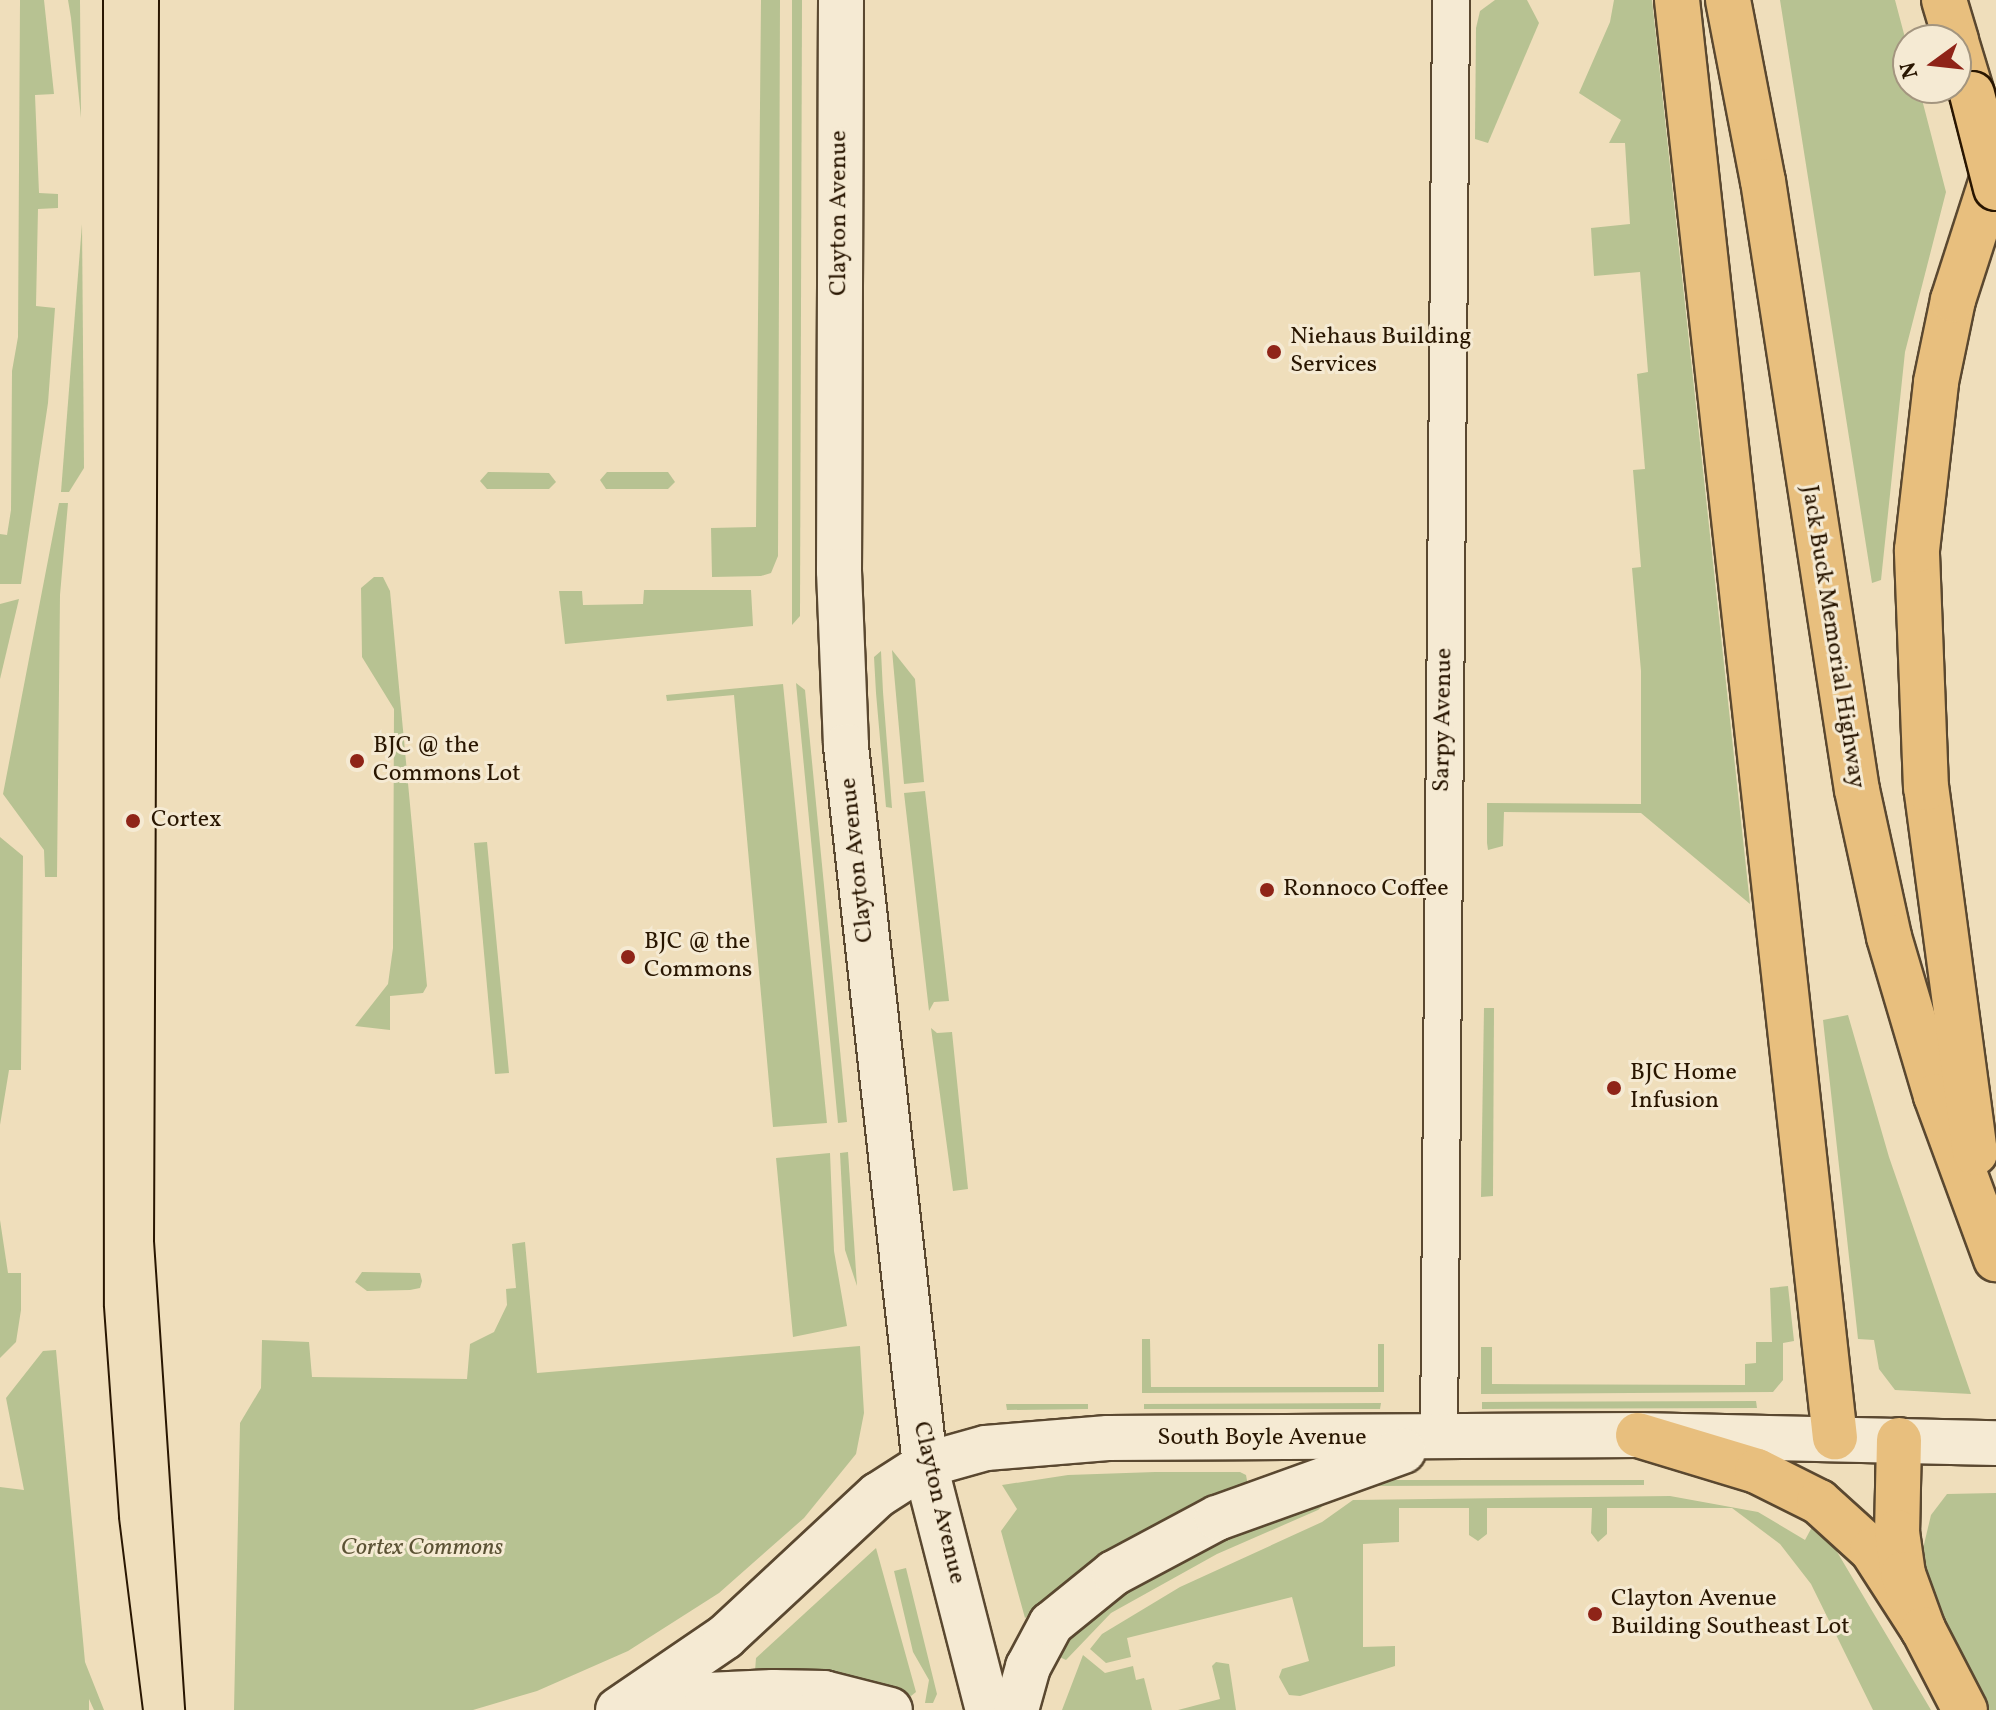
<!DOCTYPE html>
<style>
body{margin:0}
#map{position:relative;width:1996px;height:1710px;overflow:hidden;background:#efdebb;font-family:Vollkorn,serif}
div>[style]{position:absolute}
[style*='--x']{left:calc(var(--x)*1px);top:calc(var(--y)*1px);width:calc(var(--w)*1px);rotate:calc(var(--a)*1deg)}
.green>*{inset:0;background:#b7c292}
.roads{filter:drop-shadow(2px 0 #5a4830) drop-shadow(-2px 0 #5a4830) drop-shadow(0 2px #5a4830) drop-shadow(0 -2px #5a4830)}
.minor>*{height:36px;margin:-18px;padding:0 18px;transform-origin:18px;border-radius:18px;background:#f5ead3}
.tertiary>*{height:44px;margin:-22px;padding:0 22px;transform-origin:22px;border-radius:22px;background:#f5ead3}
.motorway>*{height:44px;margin:-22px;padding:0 22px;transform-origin:22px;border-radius:22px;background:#e8bf7e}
.tram>*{height:2px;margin:-1px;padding:0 1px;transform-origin:1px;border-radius:1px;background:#291601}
.bridges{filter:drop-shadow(2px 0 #291601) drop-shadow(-2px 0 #291601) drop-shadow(0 2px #291601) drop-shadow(0 -2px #291601)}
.motorway-bridge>*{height:44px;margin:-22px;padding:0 22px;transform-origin:22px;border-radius:22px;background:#e8bf7e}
.dots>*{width:22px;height:22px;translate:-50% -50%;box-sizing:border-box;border:4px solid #f5ead3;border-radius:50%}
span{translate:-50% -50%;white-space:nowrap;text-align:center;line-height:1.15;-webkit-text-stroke:6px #f5ead3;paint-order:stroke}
.street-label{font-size:24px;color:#291601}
.poi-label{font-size:24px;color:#291601}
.left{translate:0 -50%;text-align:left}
.park-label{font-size:24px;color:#5b5234;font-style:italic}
.north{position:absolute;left:1892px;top:24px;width:80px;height:80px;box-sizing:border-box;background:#f5ead3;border:2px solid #a3957f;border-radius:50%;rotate:255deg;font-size:22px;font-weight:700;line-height:32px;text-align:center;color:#291601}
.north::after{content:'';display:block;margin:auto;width:28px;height:36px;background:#8f2418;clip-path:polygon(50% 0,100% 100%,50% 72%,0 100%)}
</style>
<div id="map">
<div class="green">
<i style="clip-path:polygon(20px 0,44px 0,54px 94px,35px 95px,39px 193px,58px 194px,58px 208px,38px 209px,36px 306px,55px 308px,48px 403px,21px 584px,0 584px,0 534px,7px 535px,11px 510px,12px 371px,18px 337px)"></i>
<i style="clip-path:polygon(68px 0,80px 0,81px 118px,71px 18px)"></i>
<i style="clip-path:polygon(761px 0,780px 0,778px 556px,771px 573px,761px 576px,712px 577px,711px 528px,756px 527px)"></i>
<i style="clip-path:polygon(792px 0,802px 0,800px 616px,792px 625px)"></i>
<i style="clip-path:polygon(1495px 0,1527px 0,1539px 23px,1488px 143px,1475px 139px,1476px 28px,1480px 11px)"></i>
<i style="clip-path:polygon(1614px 0,1652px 0,1750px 904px,1641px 813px,1504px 812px,1503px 846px,1488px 850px,1487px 843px,1487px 803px,1641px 804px,1641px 671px,1632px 568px,1641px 567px,1633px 470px,1645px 469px,1637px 374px,1648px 372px,1640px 272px,1594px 276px,1591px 228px,1630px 224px,1625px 143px,1609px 143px,1621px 120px,1579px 93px,1610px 22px)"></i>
<i style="clip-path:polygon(1780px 0,1895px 0,1908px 49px,1908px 88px,1919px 88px,1946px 192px,1905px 352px,1881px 580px,1872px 583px)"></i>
<i style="clip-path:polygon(82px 224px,84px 468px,69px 492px,61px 492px)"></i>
<i style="clip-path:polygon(488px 472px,549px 473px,556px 482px,549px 489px,487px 489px,480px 481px)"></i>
<i style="clip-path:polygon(607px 472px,668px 472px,675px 482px,668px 489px,606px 489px,600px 480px)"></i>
<i style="clip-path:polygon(59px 503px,68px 503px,60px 595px,57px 877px,45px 877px,44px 850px,3px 794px)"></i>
<i style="clip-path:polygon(374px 577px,383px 577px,390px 591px,427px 986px,423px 993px,390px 996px,390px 1030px,355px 1026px,388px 984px,393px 948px,394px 709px,362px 657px,361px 588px)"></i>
<i style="clip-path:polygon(644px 590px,751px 590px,753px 626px,565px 644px,559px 591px,582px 591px,583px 605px,643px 604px)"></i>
<i style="clip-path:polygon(19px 599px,0 679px,0 604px)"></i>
<i style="clip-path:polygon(892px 650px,915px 679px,924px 782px,904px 784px)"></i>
<i style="clip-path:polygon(881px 651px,883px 692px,892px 808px,886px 807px,876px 693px,874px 657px)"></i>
<i style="clip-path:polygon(796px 683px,805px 690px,847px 1122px,838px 1123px)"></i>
<i style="clip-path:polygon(783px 684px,827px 1123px,773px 1127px,734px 695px,667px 701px,666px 695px)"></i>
<i style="clip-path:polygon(925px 791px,949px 1001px,934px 1002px,929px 1011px,904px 793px)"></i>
<i style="clip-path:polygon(0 837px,23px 856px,21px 1070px,9px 1070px,0 1125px)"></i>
<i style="clip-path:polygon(487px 842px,509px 1073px,495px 1074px,474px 843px)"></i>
<i style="clip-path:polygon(1484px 1008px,1494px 1008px,1493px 1196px,1481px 1197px)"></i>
<i style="clip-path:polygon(1848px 1015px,1889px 1157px,1971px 1394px,1895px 1390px,1879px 1369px,1874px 1340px,1858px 1339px,1823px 1020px)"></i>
<i style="clip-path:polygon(931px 1028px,937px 1033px,952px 1032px,968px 1189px,953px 1191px)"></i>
<i style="clip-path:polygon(848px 1152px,857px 1286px,845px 1250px,840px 1153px)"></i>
<i style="clip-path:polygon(830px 1153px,834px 1251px,847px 1326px,793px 1337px,776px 1158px)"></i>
<i style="clip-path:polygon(0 1220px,8px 1273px,21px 1273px,21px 1310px,16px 1342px,0 1358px)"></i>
<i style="clip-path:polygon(525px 1242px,537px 1373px,860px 1346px,864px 1413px,856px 1454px,804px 1518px,719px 1593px,628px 1651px,537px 1691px,473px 1710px,234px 1710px,240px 1423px,261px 1388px,262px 1340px,309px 1342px,312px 1377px,467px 1379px,470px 1344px,494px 1332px,507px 1305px,506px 1289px,516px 1288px,512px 1244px)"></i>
<i style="clip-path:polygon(362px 1272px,420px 1273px,422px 1281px,420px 1288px,410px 1290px,367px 1291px,355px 1282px)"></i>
<i style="clip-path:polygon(1788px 1286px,1794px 1341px,1783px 1343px,1783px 1380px,1773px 1392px,1481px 1394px,1481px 1347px,1492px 1347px,1492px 1384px,1745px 1385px,1745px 1364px,1756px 1363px,1756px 1342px,1772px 1342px,1770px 1288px)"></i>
<i style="clip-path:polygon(1142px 1339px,1150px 1339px,1151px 1387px,1378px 1387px,1378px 1344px,1384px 1344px,1384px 1392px,1142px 1393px)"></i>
<i style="clip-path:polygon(56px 1350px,85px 1662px,104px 1710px,94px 1710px,89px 1699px,89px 1710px,0 1710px,0 1487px,24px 1490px,6px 1398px,43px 1351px)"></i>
<i style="clip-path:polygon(1756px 1401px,1757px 1408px,1482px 1409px,1482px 1402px)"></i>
<i style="clip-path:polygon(1381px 1403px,1380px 1409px,1144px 1409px,1144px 1404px)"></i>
<i style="clip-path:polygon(1006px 1404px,1088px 1404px,1088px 1409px,1007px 1410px)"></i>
<i style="clip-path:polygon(1155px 1472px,1240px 1472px,1246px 1475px,1248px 1486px,1084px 1578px,1025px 1618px,1001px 1531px,1017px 1509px,1002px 1485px,1068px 1475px)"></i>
<i style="clip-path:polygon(1380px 1480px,1644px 1480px,1644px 1485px,1355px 1486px)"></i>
<i style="clip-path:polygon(1338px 1493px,1318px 1510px,1217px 1554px,1111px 1613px,1066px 1660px,1053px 1654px,1081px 1623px,1138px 1583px,1288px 1510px)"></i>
<i style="clip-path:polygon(1996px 1493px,1996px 1710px,1986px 1710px,1926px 1582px,1921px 1557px,1931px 1515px,1947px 1494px)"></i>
<i style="clip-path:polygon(1670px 1496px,1758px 1512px,1805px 1540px,1812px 1527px,1830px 1540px,1931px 1710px,1873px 1710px,1811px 1584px,1780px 1544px,1732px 1508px,1607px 1508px,1607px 1534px,1598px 1542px,1591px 1533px,1592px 1508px,1487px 1508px,1487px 1534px,1478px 1541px,1469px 1535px,1469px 1508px,1399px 1508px,1399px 1542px,1363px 1544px,1363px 1647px,1395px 1646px,1395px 1666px,1300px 1696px,1289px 1695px,1279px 1677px,1282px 1669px,1309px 1661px,1292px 1597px,1127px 1638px,1131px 1657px,1106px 1663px,1090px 1649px,1102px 1634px,1180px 1587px,1322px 1522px,1353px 1500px)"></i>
<i style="clip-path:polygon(876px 1548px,916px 1692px,911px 1696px,830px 1673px,755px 1671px,756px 1658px)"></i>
<i style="clip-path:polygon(906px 1568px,937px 1694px,933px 1703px,925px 1703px,929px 1680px,913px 1652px,894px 1571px)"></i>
<i style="clip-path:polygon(1083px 1655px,1105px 1673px,1133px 1666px,1136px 1680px,1144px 1678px,1152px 1710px,1062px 1710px)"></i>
<i style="clip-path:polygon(1216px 1662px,1229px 1664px,1236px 1710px,1178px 1710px,1220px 1699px,1212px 1666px)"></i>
</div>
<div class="roads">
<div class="minor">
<i style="--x:1439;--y:1439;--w:1439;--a:-89.52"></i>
</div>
<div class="tertiary">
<i style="--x:841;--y:0;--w:571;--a:90.2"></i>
<i style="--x:839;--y:571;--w:175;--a:87.7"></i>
<i style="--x:846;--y:746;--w:723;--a:83.73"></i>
<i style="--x:925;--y:1465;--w:253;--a:75.6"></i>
<i style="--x:637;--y:1706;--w:71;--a:-8.9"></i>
<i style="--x:707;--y:1695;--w:66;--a:-2.6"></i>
<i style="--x:773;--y:1692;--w:51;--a:1.1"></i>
<i style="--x:824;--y:1693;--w:68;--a:14.4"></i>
<i style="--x:618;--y:1710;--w:130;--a:-34.3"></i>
<i style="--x:725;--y:1637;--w:209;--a:-42.9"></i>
<i style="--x:878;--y:1495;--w:56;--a:-32.6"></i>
<i style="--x:925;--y:1465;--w:63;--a:-15.6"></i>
<i style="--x:986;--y:1448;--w:122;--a:-4.7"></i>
<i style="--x:1108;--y:1438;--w:530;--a:-0.32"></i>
<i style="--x:1638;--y:1435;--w:358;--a:1.3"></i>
<i style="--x:1016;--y:1710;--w:45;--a:-74.4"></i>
<i style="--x:1028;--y:1667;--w:49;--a:-61.9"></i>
<i style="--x:1051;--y:1624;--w:81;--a:-39"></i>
<i style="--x:1114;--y:1573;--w:117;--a:-28.1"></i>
<i style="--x:1217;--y:1518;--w:198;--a:-19.8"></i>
</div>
<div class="motorway">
<i style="--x:1677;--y:0;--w:1446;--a:83.73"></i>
<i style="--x:1728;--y:0;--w:184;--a:79.1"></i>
<i style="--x:1763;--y:181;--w:616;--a:81.23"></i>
<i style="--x:1857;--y:790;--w:150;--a:77.7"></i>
<i style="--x:1889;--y:937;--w:166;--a:73.5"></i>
<i style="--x:1936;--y:1096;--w:174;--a:69.8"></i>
<i style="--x:1944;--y:0;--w:42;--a:73.3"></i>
<i style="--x:1956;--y:41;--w:55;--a:73.2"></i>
<i style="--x:1975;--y:1153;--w:368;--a:-97.6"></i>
<i style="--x:1926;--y:788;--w:238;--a:-92.2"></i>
<i style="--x:1917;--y:550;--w:169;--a:-83.5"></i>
<i style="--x:1936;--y:382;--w:84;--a:-78.3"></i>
<i style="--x:1953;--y:300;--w:140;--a:-72.1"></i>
<i style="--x:1638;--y:1435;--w:124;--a:16.8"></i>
<i style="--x:1757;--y:1471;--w:69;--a:26.6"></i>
<i style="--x:1819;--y:1502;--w:72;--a:42.2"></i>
<i style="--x:1872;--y:1550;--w:94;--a:57.2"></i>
<i style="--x:1899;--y:1440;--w:92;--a:91.2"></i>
<i style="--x:1897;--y:1532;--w:42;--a:81.9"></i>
<i style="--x:1903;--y:1574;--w:59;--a:70"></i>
<i style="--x:1923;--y:1629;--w:91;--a:62.6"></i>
</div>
</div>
<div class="tram">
<i style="--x:103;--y:0;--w:1307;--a:89.96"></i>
<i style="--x:104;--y:1307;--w:212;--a:85.9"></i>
<i style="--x:119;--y:1518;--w:193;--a:82.9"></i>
<i style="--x:159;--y:0;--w:1241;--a:90.23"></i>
<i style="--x:154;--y:1241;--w:470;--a:86.2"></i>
</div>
<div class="bridges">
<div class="motorway-bridge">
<i style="--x:1972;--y:94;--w:97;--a:75.7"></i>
</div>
</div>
<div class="dots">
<i style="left:1274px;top:352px;background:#8f2418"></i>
<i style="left:357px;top:761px;background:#8f2418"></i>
<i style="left:133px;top:821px;background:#8f2418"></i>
<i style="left:1267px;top:890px;background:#8f2418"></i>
<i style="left:628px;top:957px;background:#8f2418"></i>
<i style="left:1614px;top:1088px;background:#8f2418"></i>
<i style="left:1595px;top:1614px;background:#8f2418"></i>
</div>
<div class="street-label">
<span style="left:840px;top:213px;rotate:-90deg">Clayton Avenue</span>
<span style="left:1832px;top:637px;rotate:81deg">Jack Buck Memorial Highway</span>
<span style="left:1444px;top:720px;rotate:-89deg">Sarpy Avenue</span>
<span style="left:858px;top:860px;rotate:-96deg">Clayton Avenue</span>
<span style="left:1262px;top:1439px">South Boyle Avenue</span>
<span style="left:938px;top:1503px;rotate:77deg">Clayton Avenue</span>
</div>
<div class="poi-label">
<span class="left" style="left:1290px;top:352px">Niehaus Building<br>Services</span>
<span class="left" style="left:373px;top:761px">BJC @ the<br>Commons Lot</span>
<span class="left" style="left:151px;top:821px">Cortex</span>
<span class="left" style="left:1283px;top:890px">Ronnoco Coffee</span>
<span class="left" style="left:644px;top:957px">BJC @ the<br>Commons</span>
<span class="left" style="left:1630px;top:1088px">BJC Home<br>Infusion</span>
<span class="left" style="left:1611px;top:1614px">Clayton Avenue<br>Building Southeast Lot</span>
</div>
<div class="park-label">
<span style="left:422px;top:1549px">Cortex Commons</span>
</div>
<div class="north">N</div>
</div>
